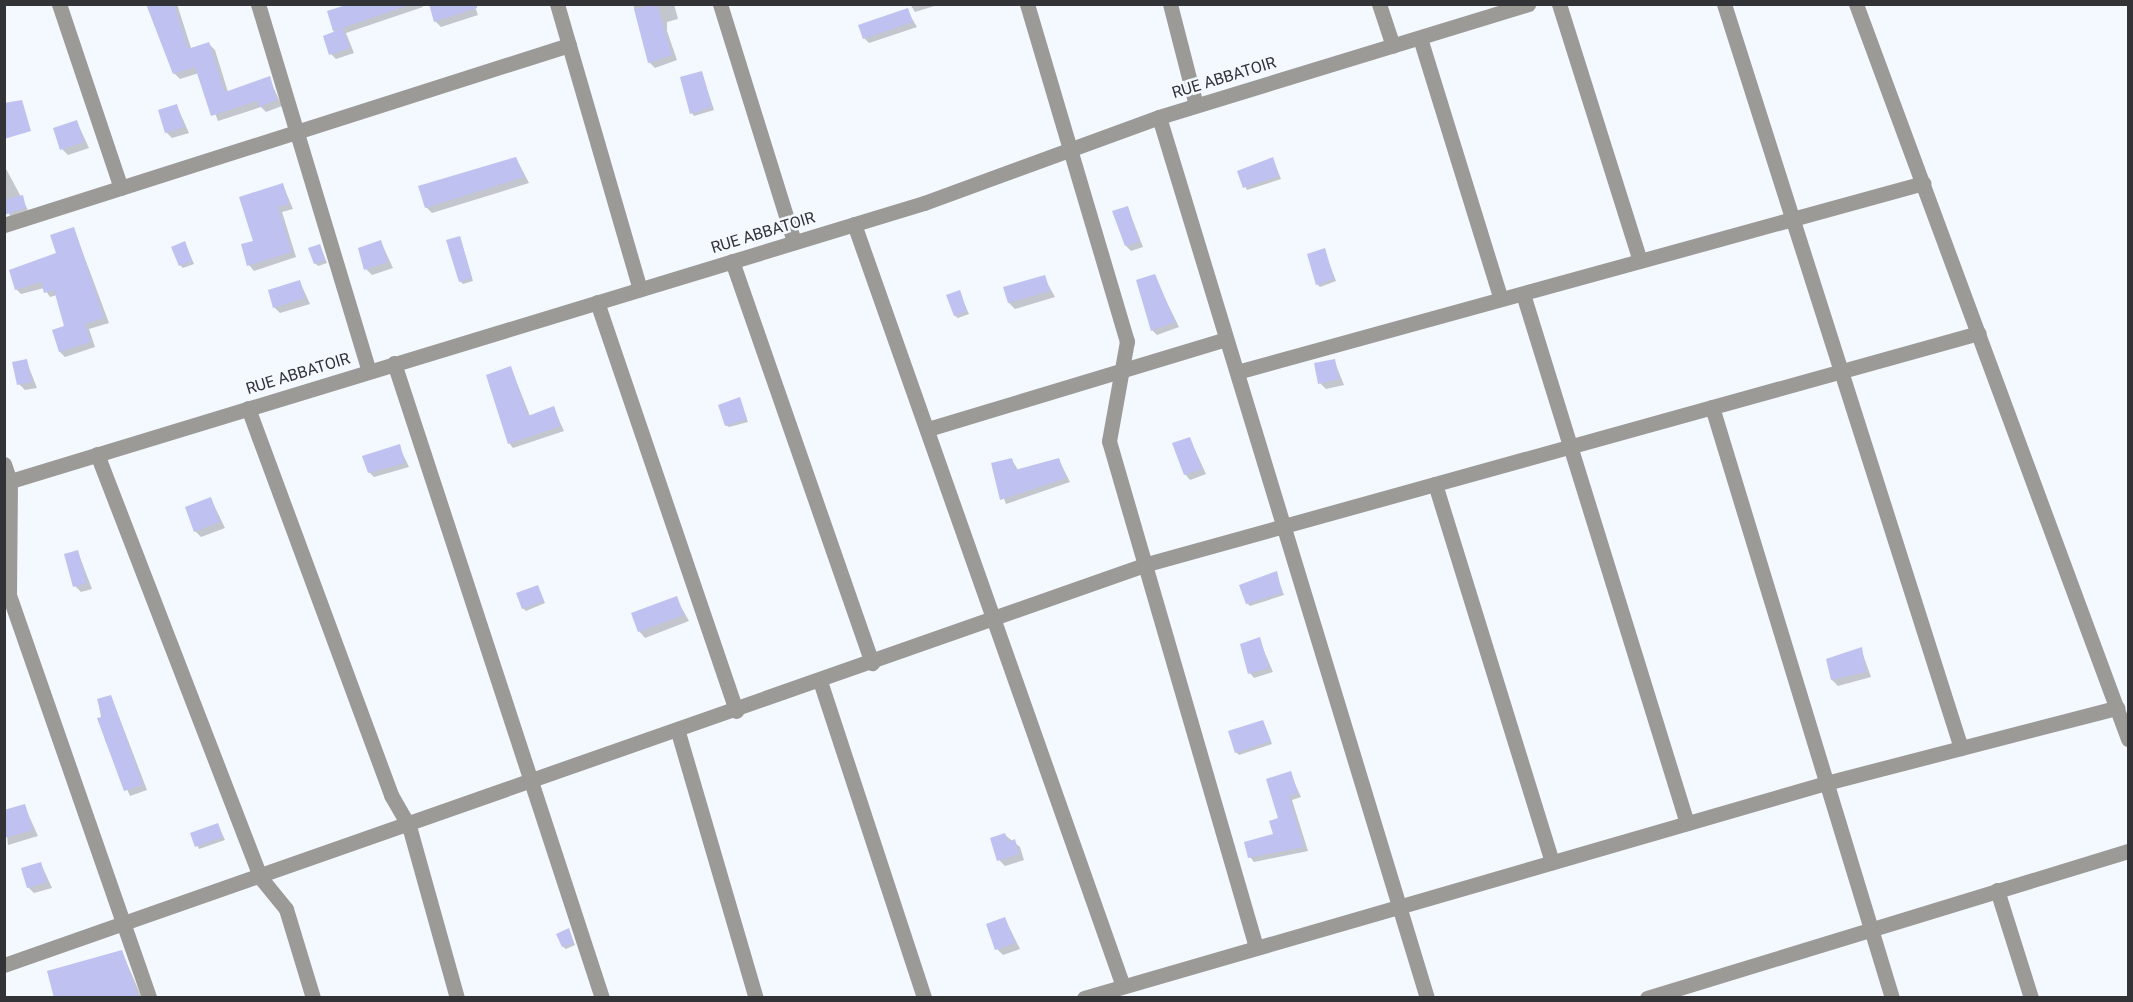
<!DOCTYPE html>
<style>
body{margin:0}
#map{position:relative;width:2133px;height:1002px;overflow:hidden;background:#f4f8ff;font-family:Roboto,sans-serif}
div>[style]{position:absolute}
[style*='--x']{left:calc(var(--x)*1px);top:calc(var(--y)*1px);width:calc(var(--w)*1px);rotate:calc(var(--a)*1deg)}
.shadow>*{inset:0;background:#0003}
.building>*{inset:0;background:#bfc1f1}
.minor>*{height:15px;margin:-7.5px;padding:0 7.5px;transform-origin:7.5px;border-radius:7.5px;background:#9b9a97}
span{translate:-50% -50%;white-space:nowrap;text-align:center;line-height:1.15;-webkit-text-stroke:5px #f4f8ff;paint-order:stroke}
.street-label{font-size:16px;color:#323336}
.frame{position:absolute;inset:0;border:6px solid #323336;pointer-events:none}
</style>
<div id="map">
<div class="shadow">
<i style="clip-path:polygon(149px 4px,177px 4px,191px 48px,209px 44px,215px 50px,228px 92px,269px 78px,282px 106px,266px 112px,261px 107px,218px 121px,199px 73px,180px 79px,174px 73px)"></i>
<i style="clip-path:polygon(354px 4px,422px 4px,423px 7px,346px 33px,354px 53px,336px 59px,331px 54px,334px 30px)"></i>
<i style="clip-path:polygon(474px 4px,478px 15px,441px 27px,435px 21px)"></i>
<i style="clip-path:polygon(633px 4px,674px 4px,678px 19px,667px 22px,667px 31px,677px 60px,655px 68px,649px 62px)"></i>
<i style="clip-path:polygon(910px 4px,941px 4px,915px 12px)"></i>
<i style="clip-path:polygon(907px 10px,917px 27px,869px 43px,864px 38px)"></i>
<i style="clip-path:polygon(702px 73px,714px 110px,694px 116px,692px 113px)"></i>
<i style="clip-path:polygon(177px 106px,189px 133px,172px 138px,166px 132px)"></i>
<i style="clip-path:polygon(77px 122px,89px 148px,68px 155px,62px 149px)"></i>
<i style="clip-path:polygon(516px 158px,529px 183px,432px 213px,426px 207px)"></i>
<i style="clip-path:polygon(1273px 159px,1281px 179px,1247px 190px,1238px 172px)"></i>
<i style="clip-path:polygon(4px 165px,28px 210px,10px 216px,4px 201px)"></i>
<i style="clip-path:polygon(283px 185px,293px 209px,282px 212px,296px 257px,254px 271px,249px 265px,255px 242px)"></i>
<i style="clip-path:polygon(1128px 208px,1143px 247px,1131px 251px,1126px 246px)"></i>
<i style="clip-path:polygon(74px 229px,109px 323px,89px 329px,95px 347px,65px 357px,60px 352px,66px 327px,57px 295px,50px 297px,44px 288px,21px 294px,16px 289px,58px 254px)"></i>
<i style="clip-path:polygon(460px 237px,473px 281px,463px 284px,460px 281px)"></i>
<i style="clip-path:polygon(381px 242px,393px 268px,372px 275px,366px 269px)"></i>
<i style="clip-path:polygon(185px 243px,194px 264px,183px 268px,180px 265px)"></i>
<i style="clip-path:polygon(320px 245px,327px 263px,318px 266px,315px 263px)"></i>
<i style="clip-path:polygon(1324px 250px,1336px 281px,1320px 287px,1317px 284px)"></i>
<i style="clip-path:polygon(1154px 276px,1179px 327px,1157px 335px,1152px 330px)"></i>
<i style="clip-path:polygon(1044px 277px,1055px 297px,1015px 309px,1009px 303px,1005px 288px)"></i>
<i style="clip-path:polygon(300px 282px,310px 304px,280px 313px,274px 307px)"></i>
<i style="clip-path:polygon(959px 292px,969px 314px,958px 318px,955px 316px)"></i>
<i style="clip-path:polygon(26px 360px,37px 388px,25px 390px,19px 384px)"></i>
<i style="clip-path:polygon(1334px 360px,1344px 385px,1326px 389px,1320px 383px)"></i>
<i style="clip-path:polygon(511px 368px,530px 416px,553px 407px,564px 431px,513px 448px,509px 443px)"></i>
<i style="clip-path:polygon(739px 399px,748px 422px,729px 427px,726px 425px)"></i>
<i style="clip-path:polygon(1190px 439px,1206px 474px,1190px 480px,1185px 474px)"></i>
<i style="clip-path:polygon(399px 446px,409px 467px,374px 477px,369px 472px)"></i>
<i style="clip-path:polygon(1012px 460px,1018px 470px,1059px 460px,1070px 482px,1006px 504px,992px 465px)"></i>
<i style="clip-path:polygon(211px 499px,225px 528px,201px 537px,195px 531px)"></i>
<i style="clip-path:polygon(78px 552px,92px 589px,81px 592px,75px 586px)"></i>
<i style="clip-path:polygon(1276px 573px,1284px 595px,1250px 606px,1247px 603px)"></i>
<i style="clip-path:polygon(538px 587px,545px 603px,526px 611px,523px 608px)"></i>
<i style="clip-path:polygon(676px 598px,689px 621px,645px 638px,639px 631px)"></i>
<i style="clip-path:polygon(1259px 639px,1273px 672px,1254px 678px,1250px 673px)"></i>
<i style="clip-path:polygon(1861px 649px,1871px 677px,1838px 686px,1832px 680px)"></i>
<i style="clip-path:polygon(111px 696px,147px 790px,130px 796px,105px 740px,98px 700px)"></i>
<i style="clip-path:polygon(1263px 722px,1272px 744px,1239px 755px,1236px 752px)"></i>
<i style="clip-path:polygon(1290px 773px,1301px 797px,1292px 800px,1308px 851px,1254px 862px,1250px 857px,1275px 835px)"></i>
<i style="clip-path:polygon(24px 805px,38px 836px,8px 845px,4px 811px)"></i>
<i style="clip-path:polygon(218px 825px,225px 840px,199px 849px,192px 834px)"></i>
<i style="clip-path:polygon(1005px 835px,1020px 847px,1024px 860px,1005px 866px,999px 860px)"></i>
<i style="clip-path:polygon(41px 864px,52px 888px,34px 893px,28px 887px)"></i>
<i style="clip-path:polygon(1005px 919px,1020px 949px,1003px 955px,997px 949px)"></i>
<i style="clip-path:polygon(568px 930px,575px 945px,566px 949px,563px 947px)"></i>
<i style="clip-path:polygon(122px 952px,142px 998px,56px 998px)"></i>
</div>
<div class="building">
<i style="clip-path:polygon(146px 4px,174px 4px,188px 49px,209px 42px,225px 92px,270px 76px,277px 100px,259px 107px,257px 101px,211px 116px,195px 67px,173px 74px)"></i>
<i style="clip-path:polygon(349px 4px,403px 4px,404px 7px,333px 31px,327px 11px)"></i>
<i style="clip-path:polygon(429px 4px,477px 4px,477px 8px,434px 22px)"></i>
<i style="clip-path:polygon(657px 4px,672px 55px,648px 63px,634px 9px)"></i>
<i style="clip-path:polygon(908px 8px,913px 22px,863px 39px,858px 25px)"></i>
<i style="clip-path:polygon(343px 28px,350px 48px,329px 55px,323px 36px)"></i>
<i style="clip-path:polygon(702px 71px,712px 107px,690px 114px,680px 77px)"></i>
<i style="clip-path:polygon(22px 100px,31px 131px,4px 139px,4px 103px)"></i>
<i style="clip-path:polygon(177px 104px,184px 127px,165px 133px,158px 110px)"></i>
<i style="clip-path:polygon(77px 120px,84px 142px,60px 150px,53px 128px)"></i>
<i style="clip-path:polygon(516px 157px,524px 177px,425px 208px,418px 186px)"></i>
<i style="clip-path:polygon(1273px 157px,1279px 176px,1243px 188px,1237px 171px)"></i>
<i style="clip-path:polygon(283px 183px,289px 204px,278px 207px,292px 252px,247px 266px,241px 244px,253px 241px,239px 197px)"></i>
<i style="clip-path:polygon(23px 195px,26px 208px,4px 215px,4px 200px)"></i>
<i style="clip-path:polygon(1128px 206px,1139px 242px,1125px 246px,1112px 211px)"></i>
<i style="clip-path:polygon(74px 227px,104px 318px,85px 324px,91px 342px,59px 352px,52px 330px,64px 326px,54px 290px,44px 293px,41px 282px,15px 290px,9px 270px,56px 253px,50px 235px)"></i>
<i style="clip-path:polygon(460px 236px,472px 278px,459px 282px,446px 240px)"></i>
<i style="clip-path:polygon(381px 240px,388px 262px,364px 270px,358px 248px)"></i>
<i style="clip-path:polygon(185px 241px,192px 261px,179px 266px,171px 247px)"></i>
<i style="clip-path:polygon(320px 244px,325px 260px,314px 264px,308px 248px)"></i>
<i style="clip-path:polygon(1325px 248px,1334px 279px,1316px 285px,1307px 254px)"></i>
<i style="clip-path:polygon(1155px 274px,1175px 322px,1151px 331px,1136px 280px)"></i>
<i style="clip-path:polygon(1045px 275px,1050px 291px,1008px 303px,1003px 287px)"></i>
<i style="clip-path:polygon(300px 280px,305px 298px,273px 308px,268px 290px)"></i>
<i style="clip-path:polygon(960px 290px,967px 311px,954px 316px,946px 295px)"></i>
<i style="clip-path:polygon(27px 359px,32px 382px,17px 385px,12px 362px)"></i>
<i style="clip-path:polygon(1335px 359px,1339px 379px,1318px 384px,1314px 363px)"></i>
<i style="clip-path:polygon(511px 366px,528px 416px,554px 406px,561px 426px,508px 444px,486px 375px)"></i>
<i style="clip-path:polygon(740px 397px,747px 419px,725px 426px,718px 405px)"></i>
<i style="clip-path:polygon(1190px 437px,1202px 469px,1184px 475px,1172px 443px)"></i>
<i style="clip-path:polygon(400px 444px,405px 463px,368px 473px,362px 456px)"></i>
<i style="clip-path:polygon(1012px 458px,1015px 470px,1059px 458px,1066px 478px,1000px 500px,991px 463px)"></i>
<i style="clip-path:polygon(211px 497px,220px 522px,194px 532px,185px 507px)"></i>
<i style="clip-path:polygon(78px 550px,87px 583px,73px 587px,64px 554px)"></i>
<i style="clip-path:polygon(1277px 571px,1282px 593px,1246px 604px,1239px 585px)"></i>
<i style="clip-path:polygon(538px 585px,544px 601px,522px 609px,516px 593px)"></i>
<i style="clip-path:polygon(677px 596px,684px 615px,638px 632px,631px 613px)"></i>
<i style="clip-path:polygon(1260px 637px,1269px 668px,1248px 674px,1240px 644px)"></i>
<i style="clip-path:polygon(1862px 647px,1866px 672px,1831px 680px,1826px 659px)"></i>
<i style="clip-path:polygon(111px 695px,143px 785px,124px 791px,97px 718px,102px 717px,97px 699px)"></i>
<i style="clip-path:polygon(1263px 720px,1271px 741px,1235px 753px,1228px 731px)"></i>
<i style="clip-path:polygon(1291px 771px,1298px 793px,1289px 796px,1304px 847px,1248px 858px,1244px 842px,1273px 834px,1269px 821px,1278px 818px,1266px 779px)"></i>
<i style="clip-path:polygon(25px 804px,33px 830px,4px 838px,4px 810px)"></i>
<i style="clip-path:polygon(218px 823px,223px 837px,195px 847px,190px 833px)"></i>
<i style="clip-path:polygon(1005px 833px,1008px 842px,1015px 839px,1019px 854px,997px 861px,990px 838px)"></i>
<i style="clip-path:polygon(41px 862px,47px 882px,27px 888px,21px 868px)"></i>
<i style="clip-path:polygon(1005px 917px,1015px 943px,995px 950px,986px 924px)"></i>
<i style="clip-path:polygon(569px 928px,574px 943px,562px 947px,556px 934px)"></i>
<i style="clip-path:polygon(122px 950px,139px 998px,54px 998px,47px 971px)"></i>
</div>
<div class="minor">
<i style="--x:59;--y:4;--w:194;--a:71.4"></i>
<i style="--x:258;--y:4;--w:383;--a:73.2"></i>
<i style="--x:557;--y:4;--w:297;--a:73.8"></i>
<i style="--x:720;--y:4;--w:249;--a:72.7"></i>
<i style="--x:1027;--y:4;--w:352;--a:73.5"></i>
<i style="--x:1127;--y:341;--w:102;--a:100.2"></i>
<i style="--x:1109;--y:441;--w:527;--a:73.8"></i>
<i style="--x:1170;--y:4;--w:104;--a:75.6"></i>
<i style="--x:1379;--y:4;--w:44;--a:71.6"></i>
<i style="--x:1559;--y:4;--w:269;--a:72.5"></i>
<i style="--x:1724;--y:4;--w:781;--a:72.33"></i>
<i style="--x:1856;--y:4;--w:784;--a:69.69"></i>
<i style="--x:1420;--y:38;--w:273;--a:72.8"></i>
<i style="--x:1159;--y:117;--w:921;--a:73.08"></i>
<i style="--x:854;--y:224;--w:808;--a:70.56"></i>
<i style="--x:4;--y:225;--w:593;--a:-17.67"></i>
<i style="--x:732;--y:261;--w:426;--a:70.8"></i>
<i style="--x:1523;--y:294;--w:554;--a:72.78"></i>
<i style="--x:597;--y:302;--w:432;--a:71.2"></i>
<i style="--x:394;--y:363;--w:668;--a:71.86"></i>
<i style="--x:1237;--y:372;--w:712;--a:-15.4"></i>
<i style="--x:1712;--y:407;--w:618;--a:73.06"></i>
<i style="--x:248;--y:408;--w:413;--a:69.7"></i>
<i style="--x:391;--y:795;--w:36;--a:60"></i>
<i style="--x:409;--y:826;--w:179;--a:74.4"></i>
<i style="--x:928;--y:429;--w:311;--a:-16.8"></i>
<i style="--x:97;--y:454;--w:453;--a:68.9"></i>
<i style="--x:260;--y:877;--w:41;--a:50.9"></i>
<i style="--x:286;--y:909;--w:93;--a:73.1"></i>
<i style="--x:4;--y:464;--w:18;--a:71"></i>
<i style="--x:10;--y:481;--w:114;--a:90.5"></i>
<i style="--x:9;--y:595;--w:427;--a:70.8"></i>
<i style="--x:4;--y:483;--w:962;--a:-16.93"></i>
<i style="--x:924;--y:203;--w:250;--a:-20.1"></i>
<i style="--x:1159;--y:117;--w:386;--a:-17"></i>
<i style="--x:1435;--y:484;--w:396;--a:72.8"></i>
<i style="--x:820;--y:681;--w:334;--a:71.8"></i>
<i style="--x:678;--y:732;--w:277;--a:73.7"></i>
<i style="--x:1997;--y:890;--w:113;--a:72.5"></i>
<i style="--x:4;--y:965;--w:1211;--a:-19.33"></i>
<i style="--x:1147;--y:564;--w:863;--a:-15.52"></i>
<i style="--x:1084;--y:998;--w:773;--a:-16.16"></i>
<i style="--x:1826;--y:783;--w:301;--a:-14.5"></i>
<i style="--x:1647;--y:998;--w:503;--a:-16.99"></i>
</div>
<div class="street-label">
<span style="left:1224px;top:78px;rotate:-17deg">RUE ABBATOIR</span>
<span style="left:763px;top:233px;rotate:-17deg">RUE ABBATOIR</span>
<span style="left:298px;top:374px;rotate:-17deg">RUE ABBATOIR</span>
</div>
<div class="frame"></div>
</div>
